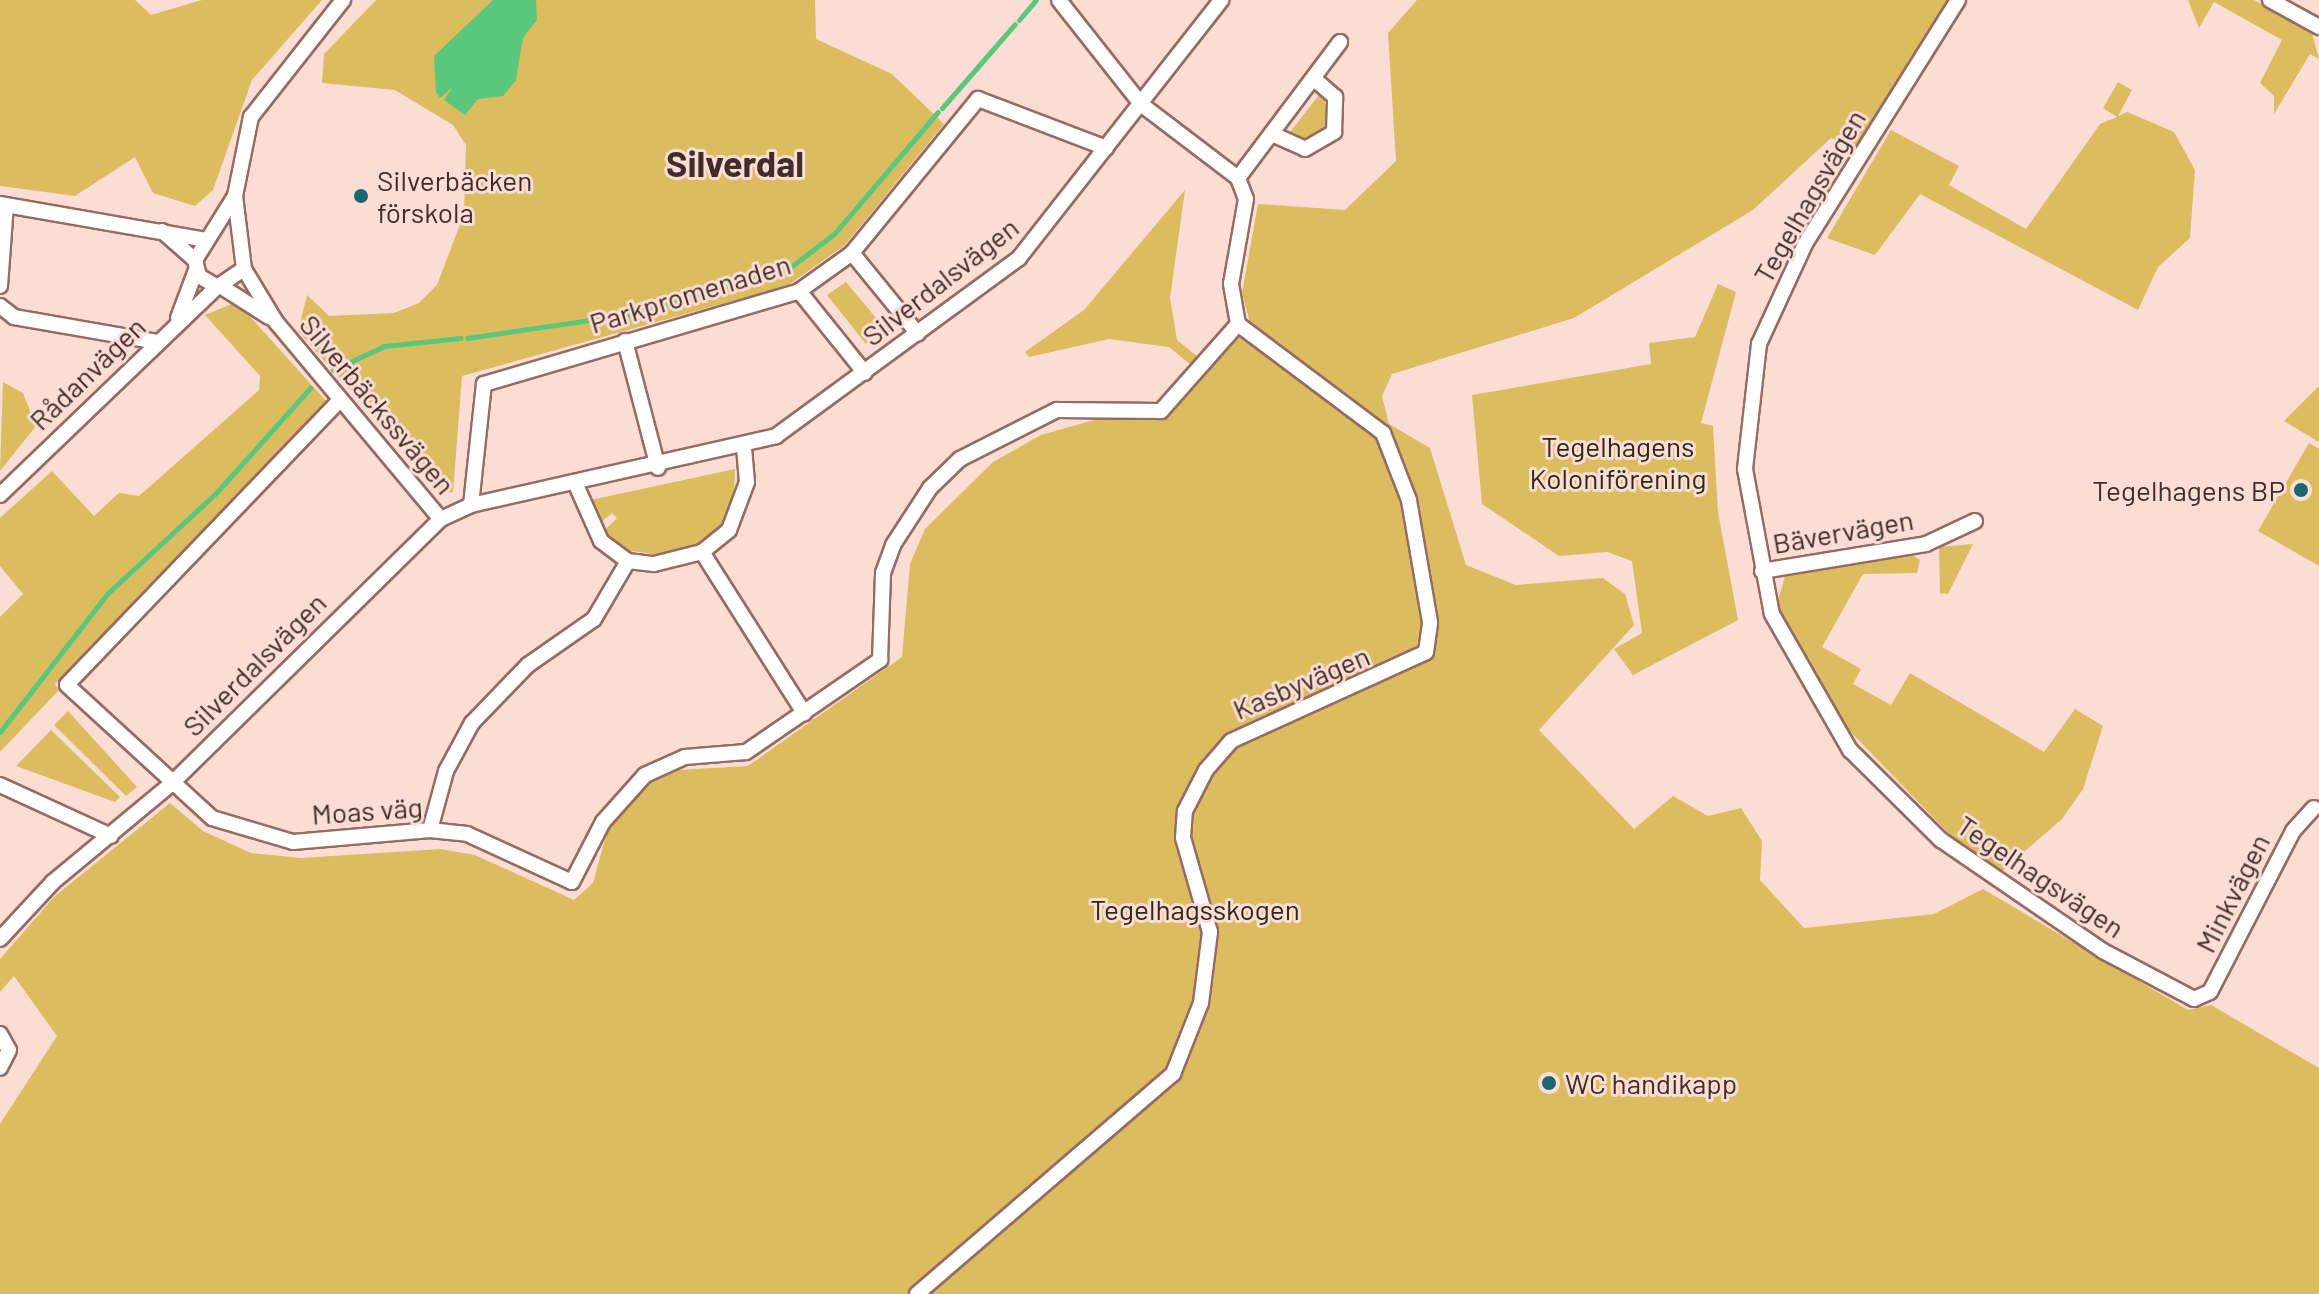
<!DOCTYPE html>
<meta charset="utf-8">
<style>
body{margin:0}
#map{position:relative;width:2319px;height:1294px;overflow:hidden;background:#fbddd6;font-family:Barlow,sans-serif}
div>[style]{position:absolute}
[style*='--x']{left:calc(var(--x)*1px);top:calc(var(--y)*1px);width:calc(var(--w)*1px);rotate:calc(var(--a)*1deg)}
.green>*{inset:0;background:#dbbc5f}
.water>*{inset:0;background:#5ac77c}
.stream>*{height:5px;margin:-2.5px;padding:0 2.5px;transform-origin:2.5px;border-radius:2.5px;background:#5ac77c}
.roads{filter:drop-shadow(2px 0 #976b62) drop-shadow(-2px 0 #976b62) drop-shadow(0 2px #976b62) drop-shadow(0 -2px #976b62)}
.street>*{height:14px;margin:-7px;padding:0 7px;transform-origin:7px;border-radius:7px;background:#fff}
.dots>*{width:22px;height:22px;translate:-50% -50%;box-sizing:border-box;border:4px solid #fbddd6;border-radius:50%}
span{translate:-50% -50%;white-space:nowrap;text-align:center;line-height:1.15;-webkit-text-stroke:6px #fbddd6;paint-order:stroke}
.poi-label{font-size:28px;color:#402d29}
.left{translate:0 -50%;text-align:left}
.right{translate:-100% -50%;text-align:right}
.street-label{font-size:28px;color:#402d29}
.park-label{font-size:28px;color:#302914}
.district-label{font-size:36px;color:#402d29;font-weight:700}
</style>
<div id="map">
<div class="green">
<i style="clip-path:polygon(0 0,135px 0,151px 15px,202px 0,322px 0,252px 80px,213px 190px,195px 206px,153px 193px,135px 157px,75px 196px,0 186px)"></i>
<i style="clip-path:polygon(376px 0,815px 0,816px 39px,892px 74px,944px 124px,845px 245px,787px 286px,462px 376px,453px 492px,442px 493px,298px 331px,307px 295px,329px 316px,394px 313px,419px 303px,437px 285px,464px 214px,466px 145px,453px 125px,395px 90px,322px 83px,324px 54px)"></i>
<i style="clip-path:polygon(1417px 0,1950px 0,1860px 147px,1831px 138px,1753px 210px,1574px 318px,1392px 374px,1382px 396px,1389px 424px,1430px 448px,1466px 565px,1516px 585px,1603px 578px,1625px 594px,1634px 625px,1539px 730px,1634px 829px,1673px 796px,1708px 816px,1741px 808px,1762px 841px,1760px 880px,1804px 928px,1934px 914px,1983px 889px,2188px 1010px,2211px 1005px,2319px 1068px,2319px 1294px,0 1294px,0 1124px,57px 1036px,14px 976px,0 992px,0 959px,55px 896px,170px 803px,203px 831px,251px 853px,301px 858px,440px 849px,475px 855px,574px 900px,593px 883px,607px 832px,649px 782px,677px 770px,748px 766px,902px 657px,910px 564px,925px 529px,993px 462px,1041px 435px,1115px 414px,1171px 414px,1250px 323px,1242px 293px,1258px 204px,1345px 210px,1396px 161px,1388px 33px)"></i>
<i style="clip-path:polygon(2188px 0,2254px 0,2312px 33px,2319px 59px,2310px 54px,2274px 114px,2274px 96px,2260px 83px,2282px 40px,2214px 2px,2199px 28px)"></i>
<i style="clip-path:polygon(2118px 82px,2132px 90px,2118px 116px,2127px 112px,2174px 132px,2195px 170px,2190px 238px,2158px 267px,2138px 310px,1920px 194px,1875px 255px,1827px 238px,1891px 130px,1959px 166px,1949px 185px,2026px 229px,2100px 124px,2117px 117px,2103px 108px)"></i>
<i style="clip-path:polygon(1323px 90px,1330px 128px,1312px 141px,1287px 136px)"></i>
<i style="clip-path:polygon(1185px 190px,1170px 298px,1177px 340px,1198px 357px,1191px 365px,1169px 347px,1109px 339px,1029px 357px,1025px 352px,1084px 310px)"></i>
<i style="clip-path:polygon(846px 282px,886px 330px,866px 344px,827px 295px)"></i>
<i style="clip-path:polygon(1718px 284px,1736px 292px,1701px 423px,1713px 426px,1718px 512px,1738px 620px,1633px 675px,1614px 649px,1642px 633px,1632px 561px,1607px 552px,1559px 556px,1482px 504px,1472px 395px,1651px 364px,1649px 343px,1695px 337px)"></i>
<i style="clip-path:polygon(237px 302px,326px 401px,55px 684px,59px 690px,0 752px,0 617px,23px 594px,0 566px,0 518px,52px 471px,94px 516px,119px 493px,139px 496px,259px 390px,260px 376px,205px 315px)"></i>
<i style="clip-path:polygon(3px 382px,23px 393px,36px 426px,0 471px)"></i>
<i style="clip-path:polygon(2319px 386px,2319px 442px,2284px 421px)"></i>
<i style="clip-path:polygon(2309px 443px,2319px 449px,2319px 566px,2258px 531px)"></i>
<i style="clip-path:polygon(735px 469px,734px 496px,720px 526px,693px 550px,669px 557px,627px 550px,603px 532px,617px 518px,612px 513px,598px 525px,586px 501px)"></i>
<i style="clip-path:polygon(1973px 544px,1948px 594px,1940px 593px,1939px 547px)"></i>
<i style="clip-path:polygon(1909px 553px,1920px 560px,1917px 573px,1863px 574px,1822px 647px,1861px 669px,1853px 684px,1891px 705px,1910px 673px,2044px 752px,2075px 709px,2103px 726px,2083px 789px,2062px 819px,2001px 872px,1959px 844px,1845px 726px,1777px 604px,1785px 576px)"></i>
<i style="clip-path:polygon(68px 711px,137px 787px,126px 796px,54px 725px)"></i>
<i style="clip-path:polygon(51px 730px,120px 797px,115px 802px,16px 766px)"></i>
</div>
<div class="water">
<i style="clip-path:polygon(493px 0,536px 0,537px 20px,523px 38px,516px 80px,503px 96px,478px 99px,465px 115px,444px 100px,452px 88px,440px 98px,436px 92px,434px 56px)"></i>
</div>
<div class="stream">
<i style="--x:1019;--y:20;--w:26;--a:-50"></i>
<i style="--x:942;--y:108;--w:111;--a:-49"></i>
<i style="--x:467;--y:338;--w:167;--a:-8.3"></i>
<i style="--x:632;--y:314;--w:162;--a:-16.1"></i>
<i style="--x:788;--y:269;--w:58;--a:-37.3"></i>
<i style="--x:834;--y:234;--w:160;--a:-49.6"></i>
<i style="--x:333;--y:370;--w:56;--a:-25.2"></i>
<i style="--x:384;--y:346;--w:77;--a:-5.9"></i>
<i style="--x:0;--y:732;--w:176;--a:-52.2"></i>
<i style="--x:108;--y:593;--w:149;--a:-42.8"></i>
<i style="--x:217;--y:492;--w:140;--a:-48.2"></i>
</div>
<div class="roads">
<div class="street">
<i style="--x:1958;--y:0;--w:288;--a:122.1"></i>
<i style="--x:1805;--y:244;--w:110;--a:114.7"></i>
<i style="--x:1759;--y:344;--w:126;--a:96.4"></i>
<i style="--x:1745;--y:469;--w:147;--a:79.5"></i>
<i style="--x:1772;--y:614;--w:157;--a:60.2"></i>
<i style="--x:1850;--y:750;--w:128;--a:44.7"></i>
<i style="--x:1941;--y:840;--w:196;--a:34.4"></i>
<i style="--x:2103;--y:951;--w:103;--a:27.8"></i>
<i style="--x:2194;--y:999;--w:17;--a:-24"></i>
<i style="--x:2210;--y:992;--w:181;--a:-62.7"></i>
<i style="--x:2293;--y:831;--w:31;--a:-48"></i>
<i style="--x:2270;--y:0;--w:56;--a:28.9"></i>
<i style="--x:1272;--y:134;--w:36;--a:24"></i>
<i style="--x:1305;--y:149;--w:34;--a:-30"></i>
<i style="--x:1334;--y:132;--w:35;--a:-88"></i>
<i style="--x:1335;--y:97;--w:28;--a:-139"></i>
<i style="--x:1238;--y:178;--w:170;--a:-53.1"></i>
<i style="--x:235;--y:196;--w:75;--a:122"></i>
<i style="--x:195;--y:260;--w:16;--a:76"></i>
<i style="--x:199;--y:276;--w:21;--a:31"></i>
<i style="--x:217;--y:287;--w:32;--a:-34"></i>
<i style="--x:244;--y:269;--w:74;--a:-97"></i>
<i style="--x:235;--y:196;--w:81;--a:-78.6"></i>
<i style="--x:251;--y:117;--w:149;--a:-51.8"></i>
<i style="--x:0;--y:204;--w:209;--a:9.9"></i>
<i style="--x:162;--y:231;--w:44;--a:41.3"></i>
<i style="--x:852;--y:253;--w:104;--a:50.8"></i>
<i style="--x:244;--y:269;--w:62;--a:58.9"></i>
<i style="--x:276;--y:322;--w:257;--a:50.1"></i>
<i style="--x:0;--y:286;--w:81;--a:-85.8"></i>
<i style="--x:222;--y:287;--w:56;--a:32.6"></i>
<i style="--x:799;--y:291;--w:105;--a:51.2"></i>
<i style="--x:0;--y:306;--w:18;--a:38"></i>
<i style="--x:14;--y:317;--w:145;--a:9.9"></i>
<i style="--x:178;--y:318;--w:51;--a:-69.4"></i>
<i style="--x:625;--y:341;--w:131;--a:75.4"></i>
<i style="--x:339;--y:401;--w:393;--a:133.8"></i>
<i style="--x:67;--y:685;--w:197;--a:42.5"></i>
<i style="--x:212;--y:818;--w:84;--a:16.5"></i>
<i style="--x:293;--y:842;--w:138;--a:-5"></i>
<i style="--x:430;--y:830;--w:37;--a:6"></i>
<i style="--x:467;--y:834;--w:115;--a:24.6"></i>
<i style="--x:572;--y:882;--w:68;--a:-62.7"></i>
<i style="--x:603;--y:822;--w:63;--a:-48.2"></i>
<i style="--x:645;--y:775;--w:44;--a:-24.2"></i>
<i style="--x:685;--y:757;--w:61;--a:-4.7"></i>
<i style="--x:746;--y:752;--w:163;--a:-34.5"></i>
<i style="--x:880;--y:660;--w:87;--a:-88"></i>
<i style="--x:883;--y:573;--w:30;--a:-70"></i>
<i style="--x:893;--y:545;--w:68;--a:-57"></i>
<i style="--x:930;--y:488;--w:42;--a:-44"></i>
<i style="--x:960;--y:459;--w:109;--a:-26.8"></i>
<i style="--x:1057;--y:410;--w:104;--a:0.6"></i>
<i style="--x:1161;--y:411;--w:116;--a:-48.5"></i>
<i style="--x:577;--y:487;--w:59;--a:66"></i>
<i style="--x:601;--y:541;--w:34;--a:37"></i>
<i style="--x:628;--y:561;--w:26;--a:7"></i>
<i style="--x:654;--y:564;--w:49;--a:-14"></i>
<i style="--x:702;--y:552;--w:35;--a:-39"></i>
<i style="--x:729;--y:530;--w:51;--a:-69.4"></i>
<i style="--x:747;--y:482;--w:34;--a:-95"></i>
<i style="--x:0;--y:495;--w:301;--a:-43.8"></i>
<i style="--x:471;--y:505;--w:122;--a:-83.9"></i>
<i style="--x:484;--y:384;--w:328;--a:-16.4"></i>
<i style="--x:799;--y:291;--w:65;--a:-35.6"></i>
<i style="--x:852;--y:253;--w:199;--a:-50.7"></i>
<i style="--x:978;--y:99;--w:137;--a:20.9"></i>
<i style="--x:702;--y:552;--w:191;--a:57.6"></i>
<i style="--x:1762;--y:571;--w:166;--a:-9.3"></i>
<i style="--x:1926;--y:544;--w:54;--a:-25.1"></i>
<i style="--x:0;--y:785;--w:122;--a:24.7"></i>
<i style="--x:430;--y:830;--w:61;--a:-74.8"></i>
<i style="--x:446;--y:771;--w:55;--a:-61.6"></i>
<i style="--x:472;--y:723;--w:81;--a:-46"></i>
<i style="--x:528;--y:665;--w:80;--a:-34.9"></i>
<i style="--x:594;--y:619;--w:67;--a:-59.6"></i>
<i style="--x:0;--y:939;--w:78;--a:-47.1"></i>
<i style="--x:53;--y:882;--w:153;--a:-39.7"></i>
<i style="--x:171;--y:784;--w:378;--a:-44.5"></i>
<i style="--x:441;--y:519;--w:33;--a:-25"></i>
<i style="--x:471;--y:505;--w:313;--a:-12.7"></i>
<i style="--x:776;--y:436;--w:301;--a:-36.2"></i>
<i style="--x:1019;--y:258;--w:328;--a:-51.9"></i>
<i style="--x:0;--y:1034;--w:18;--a:61"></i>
<i style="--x:9;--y:1050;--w:20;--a:117"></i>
<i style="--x:917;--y:1294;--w:338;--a:-40.7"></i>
<i style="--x:1173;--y:1074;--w:76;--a:-68.5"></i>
<i style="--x:1201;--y:1003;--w:72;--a:-82.8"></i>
<i style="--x:1210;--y:932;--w:98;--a:-106"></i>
<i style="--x:1183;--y:838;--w:27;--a:-86"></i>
<i style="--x:1185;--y:811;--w:46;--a:-62.9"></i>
<i style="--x:1206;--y:770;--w:38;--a:-49"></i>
<i style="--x:1231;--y:741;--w:214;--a:-24.5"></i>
<i style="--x:1426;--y:652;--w:30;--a:-82"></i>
<i style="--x:1430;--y:622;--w:124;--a:-99.8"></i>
<i style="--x:1409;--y:500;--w:72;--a:-111.2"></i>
<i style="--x:1383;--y:433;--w:181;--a:-143.1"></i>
<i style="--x:1238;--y:324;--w:41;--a:-99.9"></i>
<i style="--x:1231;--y:284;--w:86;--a:-80"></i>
<i style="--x:1246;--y:199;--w:22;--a:-111"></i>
<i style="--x:1238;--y:178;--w:122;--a:-142.7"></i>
<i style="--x:1141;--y:104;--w:132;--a:-128.3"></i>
</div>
</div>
<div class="dots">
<i style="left:361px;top:196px;background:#1c6672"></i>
<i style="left:2301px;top:490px;background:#1c6672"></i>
<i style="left:1549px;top:1083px;background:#1c6672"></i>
</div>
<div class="poi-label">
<span class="left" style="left:377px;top:196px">Silverbäcken<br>förskola</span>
<span class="right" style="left:2285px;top:490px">Tegelhagens BP</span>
<span class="left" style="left:1565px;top:1083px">WC handikapp</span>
</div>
<div class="street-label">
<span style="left:1809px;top:196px;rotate:-60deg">Tegelhagsvägen</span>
<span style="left:940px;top:281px;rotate:-38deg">Silverdalsvägen</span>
<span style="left:690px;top:293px;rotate:-17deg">Parkpromenaden</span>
<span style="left:87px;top:373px;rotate:-44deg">Rådanvägen</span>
<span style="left:378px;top:404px;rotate:50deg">Silverbäckssvägen</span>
<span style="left:1843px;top:531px;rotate:-10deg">Bävervägen</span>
<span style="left:254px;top:664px;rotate:-45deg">Silverdalsvägen</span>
<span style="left:1301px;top:682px;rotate:-23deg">Kasbyvägen</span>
<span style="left:367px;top:810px;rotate:-4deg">Moas väg</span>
<span style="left:2041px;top:876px;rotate:34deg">Tegelhagsvägen</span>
<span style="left:2232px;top:893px;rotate:-63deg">Minkvägen</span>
</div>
<div class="park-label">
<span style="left:1618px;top:462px">Tegelhagens<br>Koloniförening</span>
<span style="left:1195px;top:909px">Tegelhagsskogen</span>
</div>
<div class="district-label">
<span style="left:735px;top:163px">Silverdal</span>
</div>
</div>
